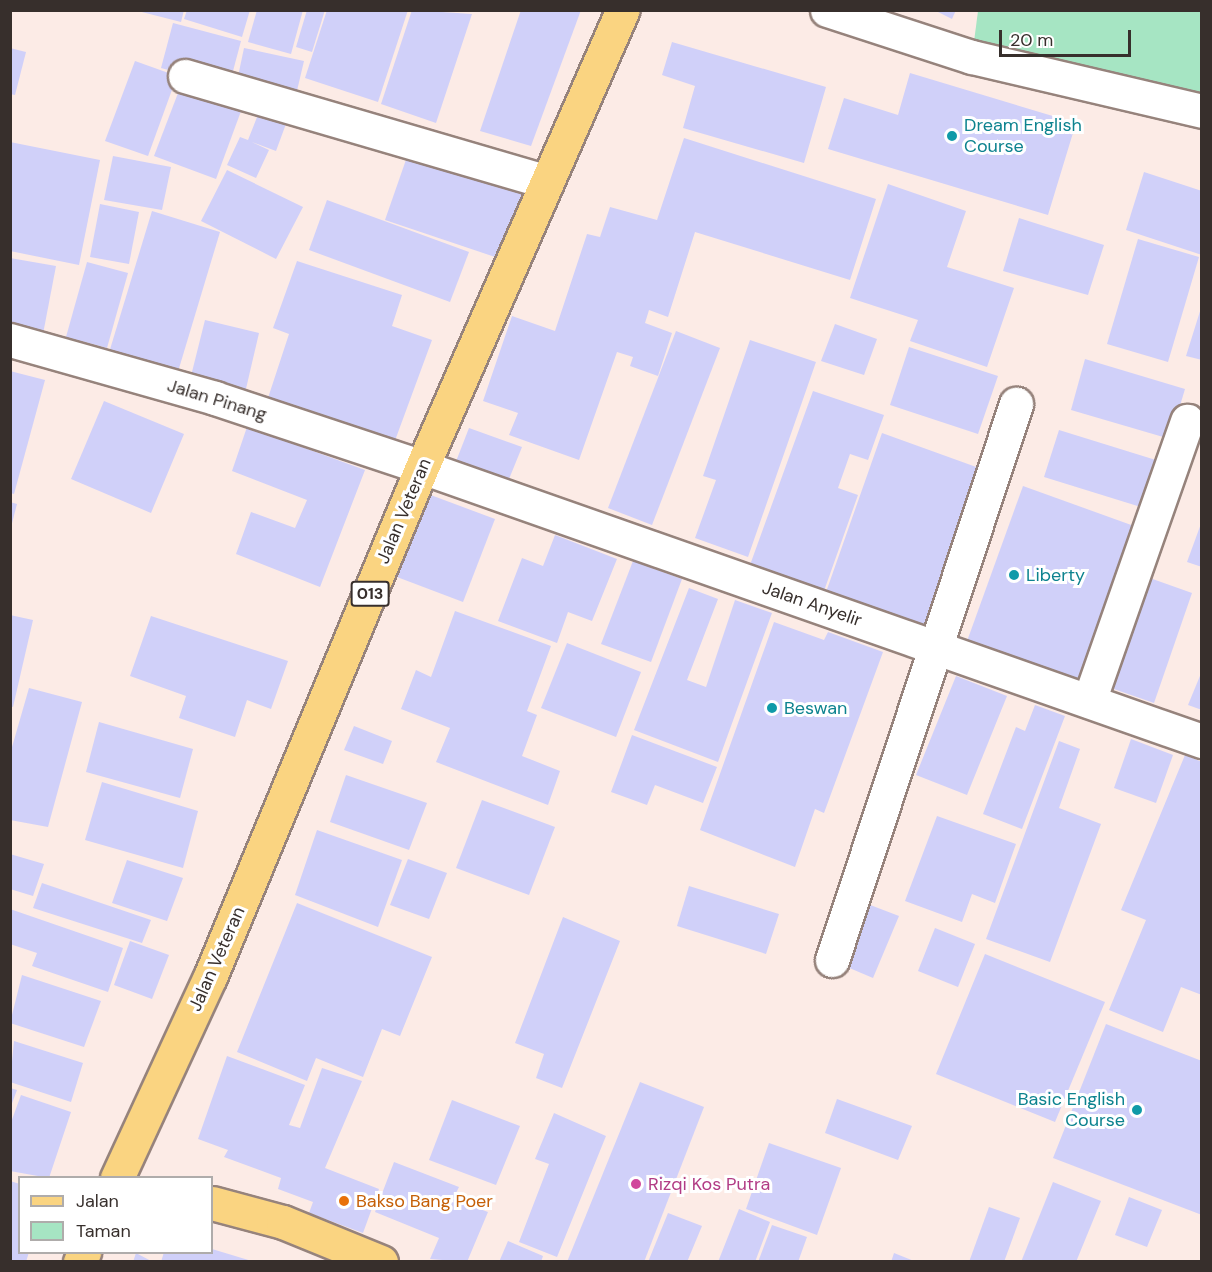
<!DOCTYPE html>
<style>
body{margin:0}
#map{position:relative;width:1212px;height:1272px;overflow:hidden;background:#fcebe6;font-family:"DM Sans",sans-serif}
div>[style]{position:absolute}
[style*='--x']{left:calc(var(--x)*1px);top:calc(var(--y)*1px);width:calc(var(--w)*1px);rotate:calc(var(--a)*1deg)}
.green>*{inset:0;background:#a6e5c3}
.building>*{inset:0;background:#d0d0f9}
.roads{filter:drop-shadow(2px 0 #96837c) drop-shadow(-2px 0 #96837c) drop-shadow(0 2px #96837c) drop-shadow(0 -2px #96837c)}
.minor>*{height:33px;margin:-16.5px;padding:0 16.5px;transform-origin:16.5px;border-radius:16.5px;background:#fff}
.major>*{height:33px;margin:-16.5px;padding:0 16.5px;transform-origin:16.5px;border-radius:16.5px;background:#fad481}
.dots>*{width:16px;height:16px;translate:-50% -50%;box-sizing:border-box;border:3px solid #fff;border-radius:50%}
span{translate:-50% -50%;white-space:nowrap;text-align:center;line-height:1.15;-webkit-text-stroke:6px #fff;paint-order:stroke}
.shield-label span{padding:2px 4px;background:#fff;border:2px solid;border-radius:4px;-webkit-text-stroke-width:0}
.shield-label{font-size:16px;color:#372f2c;font-weight:700}
.culture-label{font-size:18px;color:#0d838f}
.left{translate:0 -50%;text-align:left}
.right{translate:-100% -50%;text-align:right}
.street-label{font-size:18px;color:#372f2c}
.hotel-label{font-size:18px;color:#b23c85}
.food-label{font-size:18px;color:#c56008}
.frame{position:absolute;inset:0;border:12px solid #372f2c;pointer-events:none}
.legend{position:absolute;left:18px;top:1176px;width:195px;height:78px;box-sizing:border-box;background:#fff;border:2px solid #afacab;margin:0;padding:8px 10px;list-style:none;font-size:18px;color:#372f2c}
.legend li{display:flex;align-items:center;gap:12px;height:30px}
.legend b{width:30px;border:2px solid #afacab}
.scale{position:absolute;left:999px;top:30px;width:132px;height:27px;box-sizing:border-box;border:3px solid #372f2c;border-top:0;padding-left:8px;font-size:18px;line-height:21px;white-space:nowrap;color:#372f2c;-webkit-text-stroke:4px #fff;paint-order:stroke}
</style>
<div id="map">
<div class="green">
<i style="clip-path:polygon(978px 11px,1201px 11px,1201px 111px,972px 57px)"></i>
</div>
<div class="building">
<i style="clip-path:polygon(134px 10px,184px 10px,181px 22px)"></i>
<i style="clip-path:polygon(187px 10px,250px 10px,242px 37px,184px 19px)"></i>
<i style="clip-path:polygon(257px 10px,303px 10px,291px 54px,248px 42px)"></i>
<i style="clip-path:polygon(307px 10px,325px 10px,312px 52px,296px 47px)"></i>
<i style="clip-path:polygon(327px 10px,408px 10px,378px 102px,305px 78px)"></i>
<i style="clip-path:polygon(412px 10px,472px 14px,436px 123px,381px 104px)"></i>
<i style="clip-path:polygon(521px 10px,581px 10px,531px 146px,480px 131px)"></i>
<i style="clip-path:polygon(934px 10px,956px 10px,952px 19px)"></i>
<i style="clip-path:polygon(173px 23px,241px 41px,229px 86px,161px 68px)"></i>
<i style="clip-path:polygon(672px 42px,826px 87px,804px 163px,683px 128px,695px 86px,662px 75px)"></i>
<i style="clip-path:polygon(10px 48px,26px 52px,15px 95px,10px 94px)"></i>
<i style="clip-path:polygon(244px 48px,304px 61px,295px 99px,236px 86px)"></i>
<i style="clip-path:polygon(135px 61px,177px 76px,148px 156px,105px 141px)"></i>
<i style="clip-path:polygon(910px 73px,1076px 123px,1048px 215px,828px 149px,844px 98px,898px 115px)"></i>
<i style="clip-path:polygon(183px 80px,244px 103px,216px 179px,154px 156px)"></i>
<i style="clip-path:polygon(263px 102px,290px 113px,276px 151px,252px 142px,269px 150px,256px 178px,227px 165px,240px 137px,248px 140px)"></i>
<i style="clip-path:polygon(684px 138px,876px 199px,850px 280px,695px 232px,668px 317px,649px 310px,645px 323px,672px 333px,658px 376px,630px 366px,633px 357px,617px 352px,579px 460px,509px 435px,518px 413px,483px 401px,512px 316px,555px 331px,587px 234px,600px 237px,610px 207px,657px 220px)"></i>
<i style="clip-path:polygon(10px 142px,100px 160px,79px 265px,10px 251px)"></i>
<i style="clip-path:polygon(408px 154px,524px 192px,501px 259px,385px 220px)"></i>
<i style="clip-path:polygon(113px 156px,171px 167px,162px 210px,104px 200px)"></i>
<i style="clip-path:polygon(227px 170px,303px 207px,276px 259px,201px 221px)"></i>
<i style="clip-path:polygon(1144px 172px,1202px 191px,1202px 255px,1126px 230px)"></i>
<i style="clip-path:polygon(888px 184px,966px 211px,947px 267px,1014px 288px,987px 367px,910px 341px,918px 320px,850px 298px)"></i>
<i style="clip-path:polygon(327px 200px,469px 252px,450px 302px,309px 250px)"></i>
<i style="clip-path:polygon(100px 204px,139px 212px,129px 264px,90px 257px)"></i>
<i style="clip-path:polygon(152px 211px,220px 232px,177px 375px,108px 356px)"></i>
<i style="clip-path:polygon(1019px 218px,1104px 245px,1088px 295px,1003px 271px)"></i>
<i style="clip-path:polygon(1138px 239px,1199px 257px,1168px 362px,1107px 344px)"></i>
<i style="clip-path:polygon(10px 258px,56px 266px,43px 334px,10px 328px)"></i>
<i style="clip-path:polygon(297px 261px,402px 295px,392px 326px,432px 340px,393px 446px,267px 401px,289px 334px,273px 328px)"></i>
<i style="clip-path:polygon(87px 262px,128px 273px,107px 348px,66px 337px)"></i>
<i style="clip-path:polygon(1201px 308px,1202px 308px,1202px 360px,1186px 356px)"></i>
<i style="clip-path:polygon(205px 320px,259px 333px,245px 393px,190px 380px)"></i>
<i style="clip-path:polygon(835px 324px,877px 339px,864px 375px,821px 361px)"></i>
<i style="clip-path:polygon(676px 331px,720px 348px,652px 525px,608px 508px)"></i>
<i style="clip-path:polygon(750px 340px,816px 362px,748px 557px,695px 538px,716px 480px,703px 476px)"></i>
<i style="clip-path:polygon(909px 347px,998px 376px,978px 434px,890px 405px)"></i>
<i style="clip-path:polygon(1085px 359px,1185px 389px,1170px 439px,1071px 410px)"></i>
<i style="clip-path:polygon(10px 371px,45px 380px,14px 494px,10px 493px)"></i>
<i style="clip-path:polygon(813px 391px,884px 415px,868px 460px,850px 454px,838px 488px,858px 495px,824px 591px,750px 565px)"></i>
<i style="clip-path:polygon(104px 401px,184px 434px,151px 513px,71px 479px)"></i>
<i style="clip-path:polygon(247px 427px,365px 470px,320px 587px,236px 554px,251px 512px,295px 528px,307px 500px,232px 471px)"></i>
<i style="clip-path:polygon(469px 428px,522px 447px,507px 484px,455px 464px)"></i>
<i style="clip-path:polygon(1059px 430px,1159px 461px,1144px 508px,1044px 477px)"></i>
<i style="clip-path:polygon(882px 433px,979px 468px,945px 566px,959px 571px,937px 632px,825px 595px)"></i>
<i style="clip-path:polygon(1023px 486px,1134px 526px,1077px 684px,966px 644px)"></i>
<i style="clip-path:polygon(428px 494px,495px 519px,463px 602px,397px 577px)"></i>
<i style="clip-path:polygon(10px 502px,17px 504px,11px 527px,10px 527px)"></i>
<i style="clip-path:polygon(1202px 521px,1202px 567px,1187px 562px)"></i>
<i style="clip-path:polygon(555px 535px,617px 559px,592px 621px,568px 612px,557px 643px,498px 621px,522px 558px,543px 566px)"></i>
<i style="clip-path:polygon(633px 561px,682px 579px,651px 662px,601px 644px)"></i>
<i style="clip-path:polygon(1147px 577px,1192px 593px,1154px 703px,1108px 687px)"></i>
<i style="clip-path:polygon(689px 588px,718px 599px,687px 680px,706px 687px,735px 600px,772px 613px,718px 762px,634px 730px)"></i>
<i style="clip-path:polygon(455px 611px,551px 646px,527px 711px,537px 715px,522px 756px,560px 771px,548px 805px,436px 762px,450px 728px,401px 709px,416px 670px,431px 677px)"></i>
<i style="clip-path:polygon(10px 615px,33px 620px,13px 707px,10px 706px)"></i>
<i style="clip-path:polygon(151px 616px,288px 661px,271px 709px,247px 700px,235px 737px,179px 718px,186px 696px,130px 676px)"></i>
<i style="clip-path:polygon(774px 622px,824px 640px,828px 632px,883px 652px,824px 813px,815px 809px,795px 867px,700px 830px)"></i>
<i style="clip-path:polygon(567px 643px,641px 672px,616px 737px,541px 708px)"></i>
<i style="clip-path:polygon(1202px 671px,1202px 710px,1188px 705px)"></i>
<i style="clip-path:polygon(956px 676px,1007px 696px,967px 795px,916px 775px)"></i>
<i style="clip-path:polygon(29px 688px,82px 702px,48px 827px,10px 820px,10px 754px)"></i>
<i style="clip-path:polygon(1035px 705px,1065px 716px,1022px 829px,983px 814px,1016px 727px,1025px 731px)"></i>
<i style="clip-path:polygon(99px 722px,193px 749px,180px 798px,86px 772px)"></i>
<i style="clip-path:polygon(354px 726px,392px 741px,383px 764px,344px 750px)"></i>
<i style="clip-path:polygon(632px 735px,717px 767px,703px 803px,655px 785px,647px 805px,611px 792px)"></i>
<i style="clip-path:polygon(1131px 739px,1173px 755px,1156px 803px,1114px 788px)"></i>
<i style="clip-path:polygon(1059px 741px,1080px 749px,1059px 808px,1101px 824px,1050px 962px,986px 939px)"></i>
<i style="clip-path:polygon(1185px 755px,1202px 762px,1202px 995px,1181px 987px,1163px 1032px,1109px 1010px,1146px 920px,1121px 910px)"></i>
<i style="clip-path:polygon(346px 775px,427px 803px,409px 850px,330px 822px)"></i>
<i style="clip-path:polygon(102px 782px,198px 811px,183px 868px,85px 840px)"></i>
<i style="clip-path:polygon(482px 800px,555px 827px,529px 895px,456px 868px)"></i>
<i style="clip-path:polygon(937px 816px,1016px 844px,995px 903px,972px 894px,962px 922px,905px 901px)"></i>
<i style="clip-path:polygon(317px 830px,402px 860px,378px 927px,295px 895px)"></i>
<i style="clip-path:polygon(10px 854px,44px 864px,33px 896px,10px 889px)"></i>
<i style="clip-path:polygon(408px 859px,447px 873px,429px 919px,390px 905px)"></i>
<i style="clip-path:polygon(127px 860px,183px 878px,167px 921px,112px 903px)"></i>
<i style="clip-path:polygon(42px 883px,151px 920px,142px 943px,33px 908px)"></i>
<i style="clip-path:polygon(689px 886px,779px 914px,766px 954px,677px 926px)"></i>
<i style="clip-path:polygon(297px 903px,432px 957px,400px 1036px,382px 1029px,363px 1077px,316px 1058px,307px 1081px,237px 1052px)"></i>
<i style="clip-path:polygon(865px 903px,899px 916px,873px 978px,840px 964px)"></i>
<i style="clip-path:polygon(10px 909px,123px 948px,108px 992px,32px 966px,37px 953px,10px 944px)"></i>
<i style="clip-path:polygon(563px 917px,620px 941px,562px 1088px,536px 1078px,544px 1054px,515px 1043px)"></i>
<i style="clip-path:polygon(935px 928px,975px 944px,958px 987px,918px 971px)"></i>
<i style="clip-path:polygon(130px 941px,169px 955px,152px 999px,114px 985px)"></i>
<i style="clip-path:polygon(985px 954px,1105px 1002px,1055px 1122px,936px 1074px)"></i>
<i style="clip-path:polygon(22px 975px,101px 1001px,84px 1047px,10px 1023px)"></i>
<i style="clip-path:polygon(1106px 1024px,1202px 1061px,1202px 1215px,1053px 1158px)"></i>
<i style="clip-path:polygon(14px 1041px,83px 1063px,71px 1102px,10px 1082px)"></i>
<i style="clip-path:polygon(227px 1056px,305px 1085px,289px 1125px,300px 1128px,322px 1068px,362px 1081px,325px 1168px,379px 1189px,363px 1233px,309px 1213px,313px 1202px,278px 1189px,281px 1178px,224px 1157px,228px 1150px,198px 1139px)"></i>
<i style="clip-path:polygon(640px 1082px,704px 1107px,644px 1262px,567px 1262px)"></i>
<i style="clip-path:polygon(10px 1088px,17px 1090px,11px 1106px,10px 1106px)"></i>
<i style="clip-path:polygon(21px 1095px,71px 1112px,49px 1178px,10px 1171px,10px 1125px)"></i>
<i style="clip-path:polygon(837px 1099px,912px 1126px,898px 1160px,825px 1133px)"></i>
<i style="clip-path:polygon(452px 1100px,520px 1126px,496px 1185px,429px 1160px)"></i>
<i style="clip-path:polygon(554px 1113px,606px 1136px,557px 1257px,519px 1242px,549px 1164px,535px 1159px)"></i>
<i style="clip-path:polygon(769px 1143px,841px 1168px,817px 1235px,746px 1209px)"></i>
<i style="clip-path:polygon(394px 1162px,459px 1187px,453px 1199px,488px 1212px,467px 1262px,430px 1259px,439px 1238px,375px 1212px)"></i>
<i style="clip-path:polygon(10px 1181px,20px 1184px,20px 1252px,29px 1252px,26px 1262px,10px 1262px)"></i>
<i style="clip-path:polygon(1053px 1182px,1101px 1201px,1076px 1262px,1021px 1262px)"></i>
<i style="clip-path:polygon(1129px 1197px,1162px 1210px,1147px 1247px,1115px 1235px)"></i>
<i style="clip-path:polygon(989px 1207px,1020px 1218px,1004px 1262px,969px 1262px)"></i>
<i style="clip-path:polygon(739px 1209px,770px 1222px,755px 1262px,718px 1262px)"></i>
<i style="clip-path:polygon(668px 1213px,702px 1226px,687px 1262px,648px 1262px)"></i>
<i style="clip-path:polygon(772px 1225px,807px 1237px,798px 1262px,758px 1262px)"></i>
<i style="clip-path:polygon(508px 1241px,543px 1256px,541px 1262px,499px 1262px)"></i>
<i style="clip-path:polygon(212px 1249px,255px 1262px,161px 1262px,164px 1252px)"></i>
<i style="clip-path:polygon(136px 1253px,153px 1262px,133px 1262px)"></i>
<i style="clip-path:polygon(894px 1253px,914px 1261px,914px 1262px,891px 1262px)"></i>
</div>
<div class="roads">
<div class="minor">
<i style="--x:827;--y:10;--w:152;--a:18"></i>
<i style="--x:972;--y:57;--w:236;--a:13.2"></i>
<i style="--x:185;--y:76;--w:377;--a:16.3"></i>
<i style="--x:10;--y:340;--w:213;--a:15.8"></i>
<i style="--x:215;--y:398;--w:218;--a:18.4"></i>
<i style="--x:422;--y:467;--w:827;--a:19.36"></i>
<i style="--x:1089;--y:701;--w:297;--a:-70.7"></i>
<i style="--x:832;--y:960;--w:586;--a:-71.69"></i>
</div>
<div class="major">
<i style="--x:117;--y:1178;--w:221;--a:-65.2"></i>
<i style="--x:210;--y:977;--w:552;--a:-67.43"></i>
<i style="--x:422;--y:467;--w:499;--a:-66.3"></i>
<i style="--x:212;--y:1203;--w:73;--a:15"></i>
<i style="--x:283;--y:1222;--w:106;--a:22.2"></i>
<i style="--x:80;--y:1262;--w:11;--a:-68"></i>
</div>
</div>
<div class="dots">
<i style="left:952px;top:136px;background:#0f9aa8"></i>
<i style="left:1014px;top:575px;background:#0f9aa8"></i>
<i style="left:772px;top:708px;background:#0f9aa8"></i>
<i style="left:1137px;top:1110px;background:#0f9aa8"></i>
<i style="left:636px;top:1184px;background:#d1479c"></i>
<i style="left:344px;top:1201px;background:#e8710a"></i>
</div>
<div class="shield-label">
<span style="left:370px;top:594px">013</span>
</div>
<div class="culture-label">
<span class="left" style="left:964px;top:136px">Dream English<br>Course</span>
<span class="left" style="left:1026px;top:575px">Liberty</span>
<span class="left" style="left:784px;top:708px">Beswan</span>
<span class="right" style="left:1125px;top:1110px">Basic English<br>Course</span>
</div>
<div class="street-label">
<span style="left:217px;top:400px;rotate:17deg">Jalan Pinang</span>
<span style="left:404px;top:511px;rotate:-67deg">Jalan Veteran</span>
<span style="left:812px;top:604px;rotate:19deg">Jalan Anyelir</span>
<span style="left:217px;top:959px;rotate:-66deg">Jalan Veteran</span>
</div>
<div class="hotel-label">
<span class="left" style="left:648px;top:1184px">Rizqi Kos Putra</span>
</div>
<div class="food-label">
<span class="left" style="left:356px;top:1201px">Bakso Bang Poer</span>
</div>
<div class="frame"></div>
<ul class="legend">
<li><b style="height:8px;background:#fad481"></b>Jalan</li>
<li><b style="height:16px;background:#a6e5c3"></b>Taman</li>
</ul>
<div class="scale">20 m</div>
</div>
